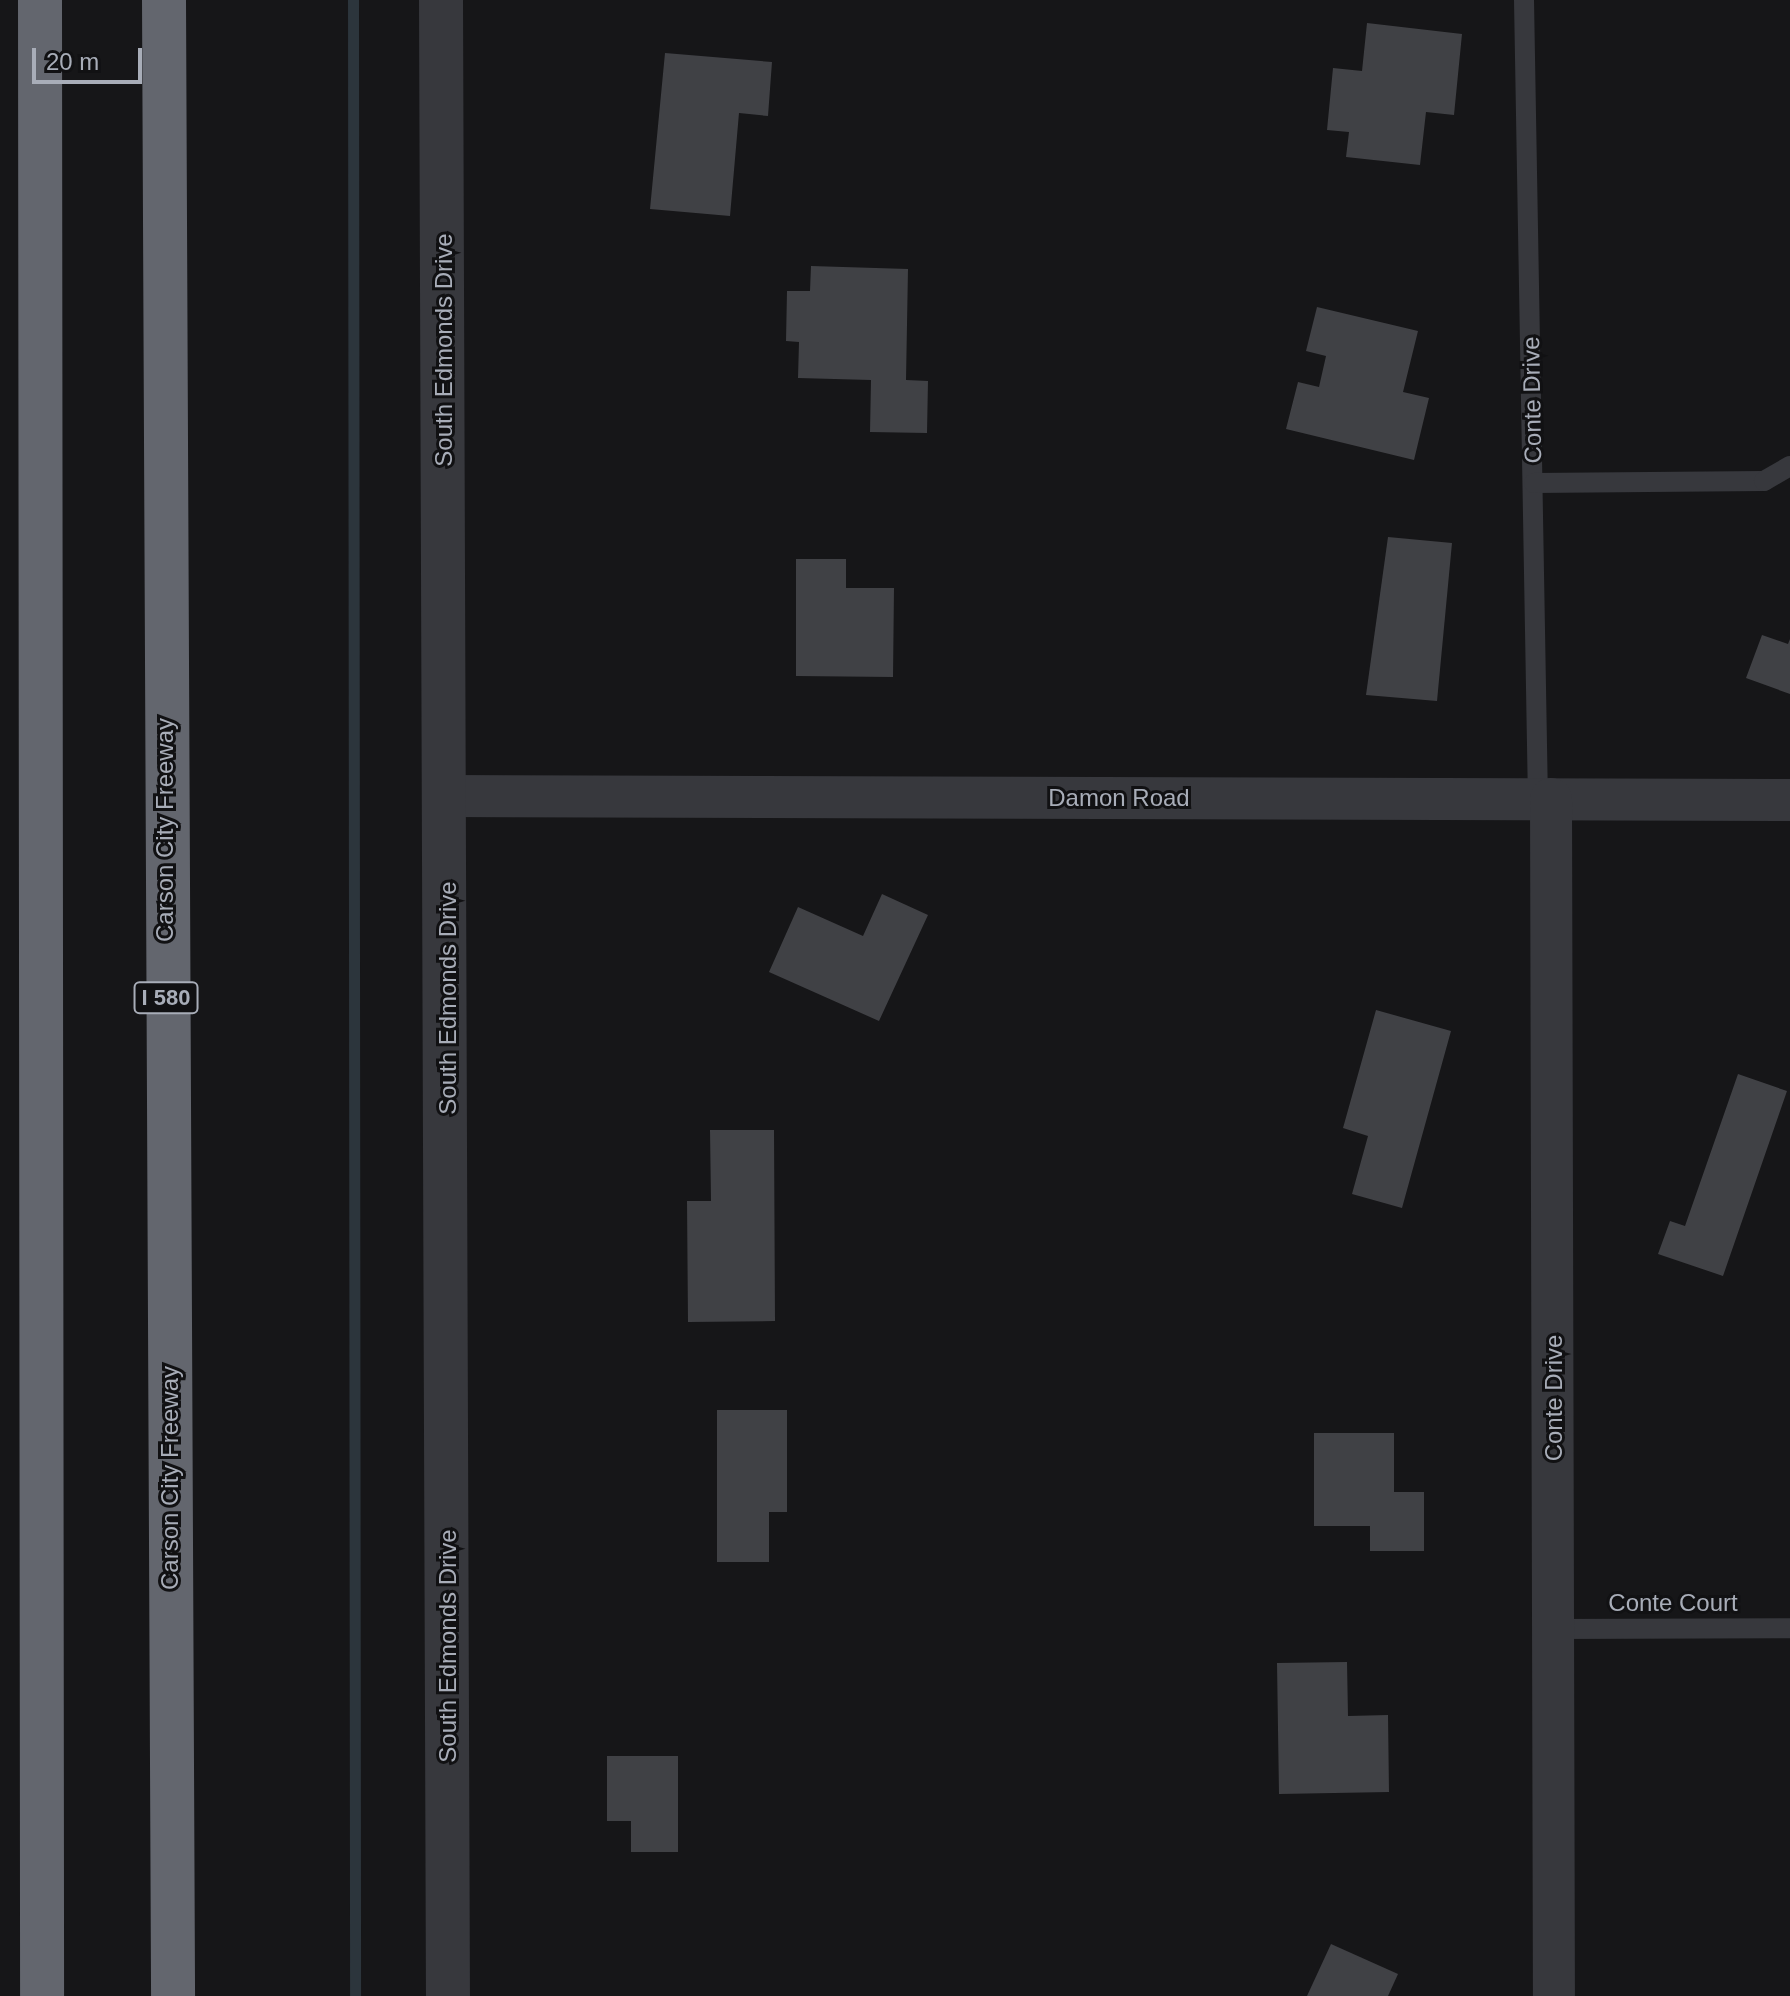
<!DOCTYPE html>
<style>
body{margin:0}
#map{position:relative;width:1790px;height:1996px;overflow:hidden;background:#161618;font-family:Arial,sans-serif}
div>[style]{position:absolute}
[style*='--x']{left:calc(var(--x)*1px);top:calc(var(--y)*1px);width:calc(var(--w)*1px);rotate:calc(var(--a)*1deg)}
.stream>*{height:11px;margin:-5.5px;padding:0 5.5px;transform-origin:5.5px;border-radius:5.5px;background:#2c353c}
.building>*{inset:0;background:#404145}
.service>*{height:20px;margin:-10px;padding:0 10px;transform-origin:10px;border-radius:10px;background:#37383d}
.minor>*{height:42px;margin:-21px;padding:0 21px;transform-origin:21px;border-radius:21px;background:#37383d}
.tertiary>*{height:44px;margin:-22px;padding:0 22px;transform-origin:22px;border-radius:22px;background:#37383d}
.motorway>*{height:44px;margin:-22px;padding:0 22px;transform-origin:22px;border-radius:22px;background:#63666e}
span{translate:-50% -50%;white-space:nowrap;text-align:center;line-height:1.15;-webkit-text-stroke:6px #111113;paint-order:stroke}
.shield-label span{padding:2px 6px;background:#111113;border:2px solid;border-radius:6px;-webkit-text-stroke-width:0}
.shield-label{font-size:22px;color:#a8adb8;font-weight:700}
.street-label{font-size:24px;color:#a8adb8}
.scale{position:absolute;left:32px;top:48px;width:110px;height:36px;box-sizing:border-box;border:4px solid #a8adb8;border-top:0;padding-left:10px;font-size:24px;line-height:28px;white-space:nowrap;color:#a8adb8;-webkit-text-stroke:6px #111113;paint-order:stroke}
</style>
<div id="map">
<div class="stream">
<i style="--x:353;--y:0;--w:1996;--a:89.94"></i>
</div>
<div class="building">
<i style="clip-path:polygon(1367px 23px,1462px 34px,1454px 115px,1426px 112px,1420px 165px,1346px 157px,1349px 132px,1327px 130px,1333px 68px,1362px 71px)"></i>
<i style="clip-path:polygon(665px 53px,772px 62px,768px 116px,739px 113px,730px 216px,650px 209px)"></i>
<i style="clip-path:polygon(811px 266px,908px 269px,906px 380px,928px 381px,927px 433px,870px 432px,871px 380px,798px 378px,799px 342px,786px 341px,787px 291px,810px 291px)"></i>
<i style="clip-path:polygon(1317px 307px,1418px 331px,1403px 392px,1429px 398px,1414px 460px,1286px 429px,1298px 382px,1319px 387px,1326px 356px,1306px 351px)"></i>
<i style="clip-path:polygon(1388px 537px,1452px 543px,1437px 701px,1366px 695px)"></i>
<i style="clip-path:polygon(796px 559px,846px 559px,846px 588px,894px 588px,893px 677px,796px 676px)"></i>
<i style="clip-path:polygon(1762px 635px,1788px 644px,1790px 639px,1790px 694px,1746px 678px)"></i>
<i style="clip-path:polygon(882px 894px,928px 915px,879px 1021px,769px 972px,798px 907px,863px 936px)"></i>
<i style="clip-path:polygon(1376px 1010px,1451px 1031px,1402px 1208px,1352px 1194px,1368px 1136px,1343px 1128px)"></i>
<i style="clip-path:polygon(1738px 1074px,1787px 1091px,1723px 1276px,1658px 1254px,1670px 1221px,1685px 1226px)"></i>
<i style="clip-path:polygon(710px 1130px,774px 1130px,775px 1321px,688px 1322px,687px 1201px,711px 1201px)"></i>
<i style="clip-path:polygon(717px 1410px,787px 1410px,787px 1512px,769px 1512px,769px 1562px,717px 1562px)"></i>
<i style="clip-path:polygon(1314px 1433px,1394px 1433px,1394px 1492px,1424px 1492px,1424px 1551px,1370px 1551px,1370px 1526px,1314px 1526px)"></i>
<i style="clip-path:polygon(1347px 1662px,1348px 1716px,1388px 1715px,1389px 1792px,1279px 1794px,1277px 1663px)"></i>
<i style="clip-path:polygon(607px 1756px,678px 1756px,678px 1852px,631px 1852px,631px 1821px,607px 1821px)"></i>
<i style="clip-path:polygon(1331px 1944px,1398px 1974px,1388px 1996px,1307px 1996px)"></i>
</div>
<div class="service">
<i style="--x:1524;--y:0;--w:799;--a:89"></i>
<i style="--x:1534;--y:483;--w:230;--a:-0.5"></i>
<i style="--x:1764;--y:481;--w:30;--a:-30"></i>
<i style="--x:1555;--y:1629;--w:235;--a:-0.2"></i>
</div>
<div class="minor">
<i style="--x:447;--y:796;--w:1343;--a:0.17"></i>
<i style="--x:1551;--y:799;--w:1197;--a:89.86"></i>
</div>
<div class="tertiary">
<i style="--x:441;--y:0;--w:1996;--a:89.8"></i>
</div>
<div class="motorway">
<i style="--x:40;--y:0;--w:1996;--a:89.94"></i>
<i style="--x:164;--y:0;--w:1996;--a:89.74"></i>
</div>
<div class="shield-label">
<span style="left:166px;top:998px">I 580</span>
</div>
<div class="street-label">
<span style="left:444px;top:350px;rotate:-90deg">South Edmonds Drive</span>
<span style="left:1532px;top:400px;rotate:-91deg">Conte Drive</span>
<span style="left:1119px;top:798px">Damon Road</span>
<span style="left:165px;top:830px;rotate:-90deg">Carson City Freeway</span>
<span style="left:448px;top:998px;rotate:-90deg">South Edmonds Drive</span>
<span style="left:1554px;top:1398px;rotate:-90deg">Conte Drive</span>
<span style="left:170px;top:1478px;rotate:-90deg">Carson City Freeway</span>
<span style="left:1673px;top:1603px">Conte Court</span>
<span style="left:448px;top:1646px;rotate:-90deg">South Edmonds Drive</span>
</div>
<div class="scale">20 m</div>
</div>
